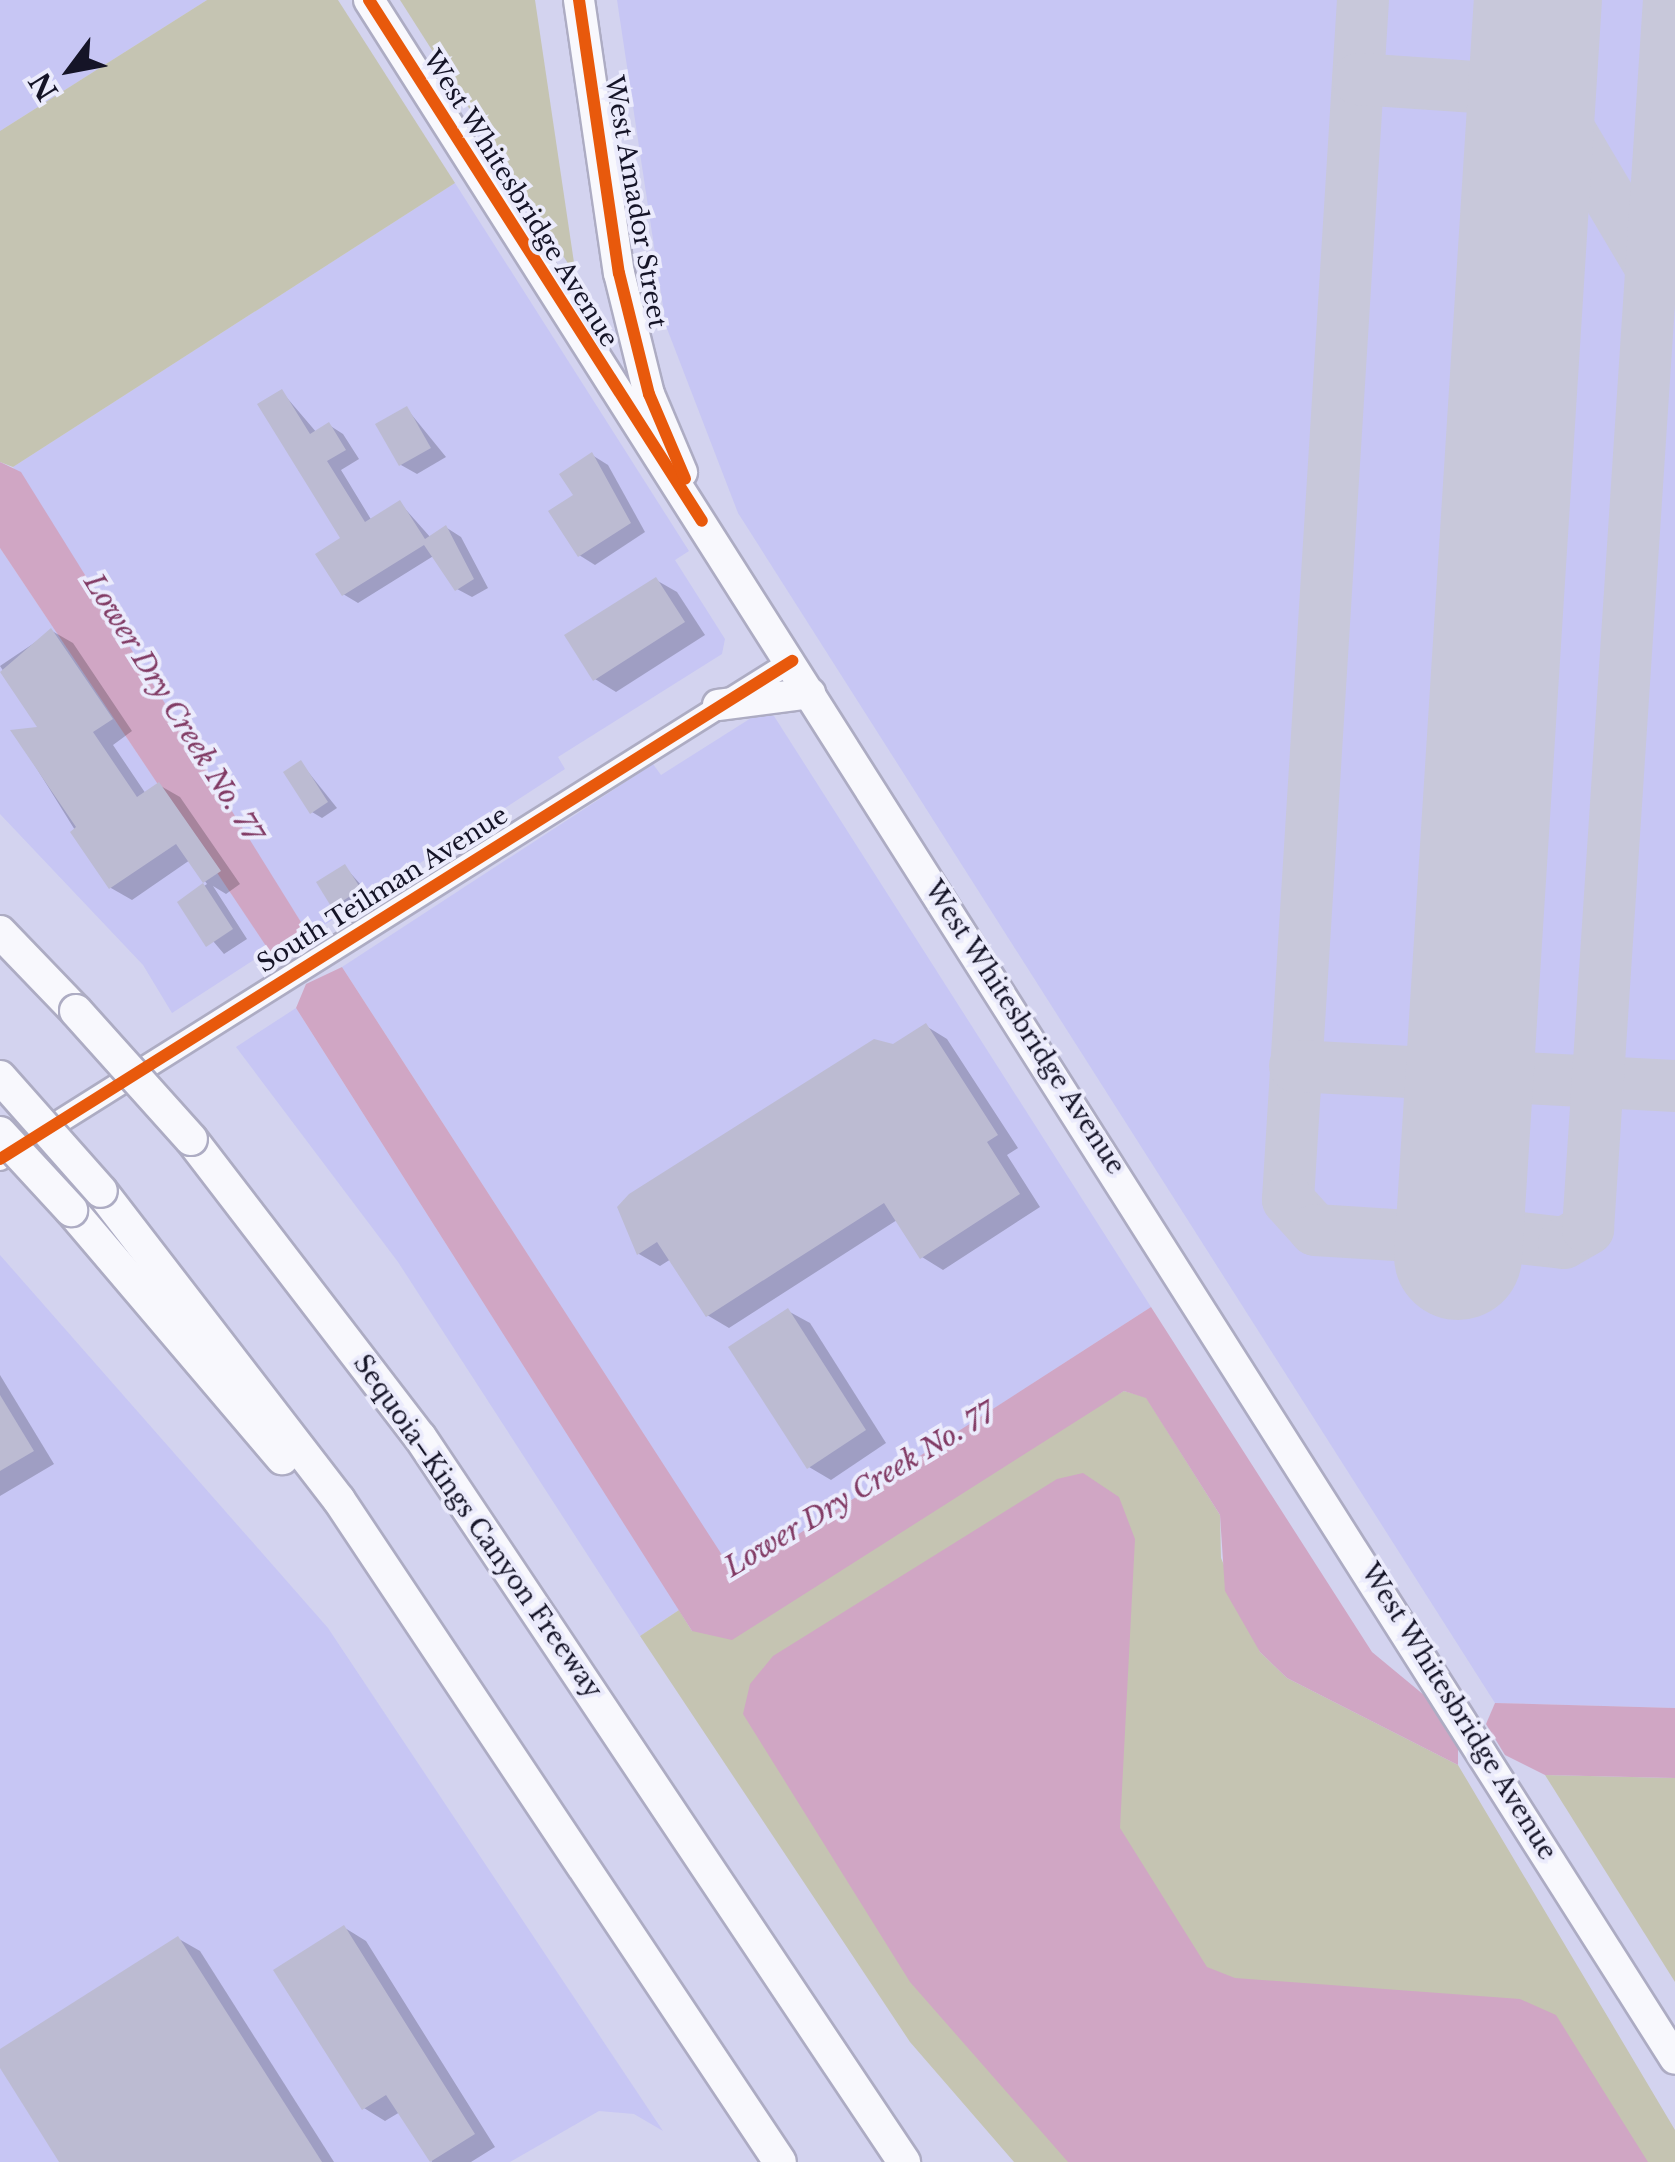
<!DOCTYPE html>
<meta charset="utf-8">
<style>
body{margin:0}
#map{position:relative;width:1675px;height:2162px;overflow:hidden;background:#d3d3ef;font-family:"Libre Baskerville",serif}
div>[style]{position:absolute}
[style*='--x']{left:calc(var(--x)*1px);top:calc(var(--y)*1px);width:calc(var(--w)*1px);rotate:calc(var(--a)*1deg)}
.built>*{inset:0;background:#c7c6f4}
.green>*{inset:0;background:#c5c4b2}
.water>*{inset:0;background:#d0a6c4}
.shadow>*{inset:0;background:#0003}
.taxiway>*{height:52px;margin:-26px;padding:0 26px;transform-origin:26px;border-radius:26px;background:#c8c8da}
.runway>*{height:128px;margin:-64px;padding:0 64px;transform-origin:64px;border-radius:64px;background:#c8c8da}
.building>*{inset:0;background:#bcbbd2}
.roads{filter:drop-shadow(2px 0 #adacc3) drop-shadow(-2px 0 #adacc3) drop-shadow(0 2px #adacc3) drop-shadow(0 -2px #adacc3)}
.minor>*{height:22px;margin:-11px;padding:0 11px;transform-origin:11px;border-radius:11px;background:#f8f8fd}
.major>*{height:30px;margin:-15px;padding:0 15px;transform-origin:15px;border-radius:15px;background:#f8f8fd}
.highway>*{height:32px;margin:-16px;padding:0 16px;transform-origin:16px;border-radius:16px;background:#f8f8fd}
.bridges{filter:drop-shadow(2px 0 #adacc3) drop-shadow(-2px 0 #adacc3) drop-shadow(0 2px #adacc3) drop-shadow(0 -2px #adacc3)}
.highway-bridge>*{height:32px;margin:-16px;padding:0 16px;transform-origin:16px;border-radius:16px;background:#f8f8fd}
.cycleway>*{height:12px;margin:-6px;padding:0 6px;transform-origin:6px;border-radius:6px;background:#e8590c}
span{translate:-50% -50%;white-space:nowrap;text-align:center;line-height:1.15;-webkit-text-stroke:8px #ebebfc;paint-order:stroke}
.street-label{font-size:25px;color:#151427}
.water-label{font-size:28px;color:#813a64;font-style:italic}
.north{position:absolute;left:20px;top:20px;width:100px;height:100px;-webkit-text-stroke:8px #ebebfc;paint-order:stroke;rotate:238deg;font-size:28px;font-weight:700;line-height:40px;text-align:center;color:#151427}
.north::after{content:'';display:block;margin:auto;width:35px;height:45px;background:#151427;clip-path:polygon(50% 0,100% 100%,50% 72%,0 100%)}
</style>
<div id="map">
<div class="built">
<i style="clip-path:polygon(0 0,207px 0,0 131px)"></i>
<i style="clip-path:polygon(617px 0,1675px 0,1675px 1708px,1495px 1703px,738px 513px,666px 326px)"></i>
<i style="clip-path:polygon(455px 183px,689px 551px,675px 560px,725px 639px,722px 654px,558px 757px,565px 769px,309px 935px,13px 467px)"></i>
<i style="clip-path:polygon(0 548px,269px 950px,172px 1013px,143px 965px,0 814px)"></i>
<i style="clip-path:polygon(759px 713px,774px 716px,1151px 1307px,735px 1576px,342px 967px,653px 764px,661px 775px)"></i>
<i style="clip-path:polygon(296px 1008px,679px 1610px,640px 1636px,398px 1262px,236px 1047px)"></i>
<i style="clip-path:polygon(0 1255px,328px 1628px,663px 2131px,634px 2114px,599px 2111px,510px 2162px,0 2162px)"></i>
</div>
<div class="green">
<i style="clip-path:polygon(207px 0,338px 0,455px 183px,13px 467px,0 462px,0 131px)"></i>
<i style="clip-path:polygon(400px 0,535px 0,576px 276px)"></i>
<i style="clip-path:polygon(1124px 1391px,1146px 1397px,1220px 1515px,1221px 1558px,1260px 1652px,1287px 1678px,1458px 1765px,1675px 2130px,1675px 2162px,1014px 2162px,910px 2042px,640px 1636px,679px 1610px,692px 1631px)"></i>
<i style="clip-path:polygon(1545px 1775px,1675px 1778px,1675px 1982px)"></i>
</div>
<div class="water">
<i style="clip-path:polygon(0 462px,21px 472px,309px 935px,300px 952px,274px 958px,0 548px)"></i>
<i style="clip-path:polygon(342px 967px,735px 1575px,1151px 1307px,1372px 1652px,1430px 1700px,1458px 1746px,1458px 1765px,1287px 1678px,1260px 1652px,1225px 1591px,1220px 1515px,1146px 1398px,1124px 1391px,732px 1640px,692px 1631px,296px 1008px,306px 984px)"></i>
<i style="clip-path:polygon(1083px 1473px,1119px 1497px,1135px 1539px,1120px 1828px,1207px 1967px,1235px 1978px,1520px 1999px,1556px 2015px,1648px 2162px,1068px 2162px,910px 1982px,743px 1714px,750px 1684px,773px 1656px,1057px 1479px)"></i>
<i style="clip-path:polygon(1495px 1703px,1675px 1708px,1675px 1778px,1545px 1775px,1505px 1755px,1486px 1724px)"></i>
</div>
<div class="shadow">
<i style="clip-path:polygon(282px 392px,317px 433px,329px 425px,343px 434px,359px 459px,341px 470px,372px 521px,400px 503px,431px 538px,447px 528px,461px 537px,488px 588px,472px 597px,457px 589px,435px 555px,358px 603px,343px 594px,344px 539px)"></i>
<i style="clip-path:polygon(407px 409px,446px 457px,417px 474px,401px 465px)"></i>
<i style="clip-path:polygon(592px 455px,608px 465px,645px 532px,595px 565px,579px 555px,576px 496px)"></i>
<i style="clip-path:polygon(656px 580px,677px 592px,705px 635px,616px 692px,595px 679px)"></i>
<i style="clip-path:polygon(52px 631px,73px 643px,132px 731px,113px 745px,146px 794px,159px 785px,180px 797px,240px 884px,226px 894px,213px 886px,247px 939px,224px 954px,180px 902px,207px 884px,190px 860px,132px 900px,111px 888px,14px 732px,42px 729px,0 666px)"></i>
<i style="clip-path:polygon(301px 763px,337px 808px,322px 818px,312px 812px)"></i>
<i style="clip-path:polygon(345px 867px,370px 895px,344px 912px,334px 906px)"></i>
<i style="clip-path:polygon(926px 1026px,947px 1039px,1018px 1148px,1007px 1155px,1040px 1207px,943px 1270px,922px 1257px,897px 1220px,729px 1328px,707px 1315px,671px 1259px,660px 1266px,639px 1254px,621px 1208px)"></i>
<i style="clip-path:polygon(788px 1311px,810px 1323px,886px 1443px,831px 1480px,809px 1467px)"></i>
<i style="clip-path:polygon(0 1375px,54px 1464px,0 1496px)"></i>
<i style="clip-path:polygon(345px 1928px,366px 1941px,495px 2147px,471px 2162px,432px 2162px,400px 2112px,385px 2121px,364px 2108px)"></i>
<i style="clip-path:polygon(179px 1939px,200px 1951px,334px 2162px,62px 2162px,0 2052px)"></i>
</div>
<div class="taxiway">
<i style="--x:1363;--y:0;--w:1202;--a:93.58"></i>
<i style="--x:1288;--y:1200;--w:40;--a:48"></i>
<i style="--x:1315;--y:1230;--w:110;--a:3.6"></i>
<i style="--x:1425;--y:1237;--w:32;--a:-34"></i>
<i style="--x:1452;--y:1219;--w:43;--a:-75.3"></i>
<i style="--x:1534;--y:70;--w:238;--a:59.4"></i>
<i style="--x:1358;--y:79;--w:174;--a:3.9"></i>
<i style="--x:1295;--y:1066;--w:381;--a:3"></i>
<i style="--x:1463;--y:1177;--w:42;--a:76.3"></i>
<i style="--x:1473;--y:1218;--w:25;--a:42"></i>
<i style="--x:1492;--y:1235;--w:72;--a:6.3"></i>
<i style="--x:1564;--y:1243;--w:28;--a:-30"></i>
<i style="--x:1588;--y:1229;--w:1232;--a:-86.23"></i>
</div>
<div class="runway">
<i style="--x:1458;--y:1256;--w:1259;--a:-86.36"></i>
</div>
<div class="building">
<i style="clip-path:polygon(282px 389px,310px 434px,329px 422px,346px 450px,327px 461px,365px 522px,400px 500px,425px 539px,446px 525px,474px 579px,455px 591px,424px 545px,342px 596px,315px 554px,340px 538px,257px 404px)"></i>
<i style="clip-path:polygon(407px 406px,431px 448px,399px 466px,375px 424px)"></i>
<i style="clip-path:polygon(592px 452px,631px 523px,578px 557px,548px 511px,573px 495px,559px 474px)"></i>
<i style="clip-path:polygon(656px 577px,685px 622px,593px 681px,564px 635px)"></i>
<i style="clip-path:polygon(51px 628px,113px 719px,93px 732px,137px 797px,159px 782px,221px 871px,203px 883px,176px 844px,109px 889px,70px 832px,76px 827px,10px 730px,37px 727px,0 672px)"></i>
<i style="clip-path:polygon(301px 760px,328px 802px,310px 814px,283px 772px)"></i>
<i style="clip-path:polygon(345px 864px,361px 889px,332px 908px,316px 882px)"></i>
<i style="clip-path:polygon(203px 883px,233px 929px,206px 947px,177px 902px)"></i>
<i style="clip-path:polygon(926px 1023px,998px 1135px,987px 1142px,1020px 1194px,920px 1259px,884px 1203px,706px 1317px,657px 1242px,637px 1255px,617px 1207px,629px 1194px,874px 1039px,893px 1044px)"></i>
<i style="clip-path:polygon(788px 1308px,866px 1430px,807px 1469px,728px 1347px)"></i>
<i style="clip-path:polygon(0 1395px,34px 1451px,0 1471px)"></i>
<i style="clip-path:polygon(344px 1925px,475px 2134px,430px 2162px,386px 2095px,362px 2110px,273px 1970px)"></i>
<i style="clip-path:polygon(178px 1936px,322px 2162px,59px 2162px,0 2068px,0 2049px)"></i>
</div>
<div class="roads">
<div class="minor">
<i style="--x:0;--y:1159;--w:936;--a:-32.16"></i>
</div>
<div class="major">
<i style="--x:369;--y:0;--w:2438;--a:57.61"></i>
<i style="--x:579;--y:0;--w:276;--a:81.7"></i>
<i style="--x:619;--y:273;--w:125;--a:76.1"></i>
<i style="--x:649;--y:394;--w:85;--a:67.1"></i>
<i style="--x:718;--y:705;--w:93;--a:-7.4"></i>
</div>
<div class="highway">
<i style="--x:0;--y:932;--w:110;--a:46.1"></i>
<i style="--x:191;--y:1139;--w:376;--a:52.5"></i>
<i style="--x:420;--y:1437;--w:872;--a:56.27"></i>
<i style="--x:101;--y:1191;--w:390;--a:52.4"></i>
<i style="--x:339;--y:1500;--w:795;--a:56.33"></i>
<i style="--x:71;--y:1210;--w:326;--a:49.6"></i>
</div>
</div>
<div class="bridges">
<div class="highway-bridge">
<i style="--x:76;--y:1011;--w:172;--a:48.1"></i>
<i style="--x:0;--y:1077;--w:152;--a:48.5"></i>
<i style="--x:0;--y:1133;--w:105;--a:47.3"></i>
</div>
</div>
<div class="cycleway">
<i style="--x:369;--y:0;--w:618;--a:57.42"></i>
<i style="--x:579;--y:0;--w:276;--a:81.7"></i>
<i style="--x:619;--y:273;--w:125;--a:76.1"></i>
<i style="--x:649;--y:394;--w:92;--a:67"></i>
<i style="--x:0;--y:1159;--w:936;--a:-32.16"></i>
</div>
<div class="street-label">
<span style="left:520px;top:199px;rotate:58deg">West Whitesbridge Avenue</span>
<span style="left:635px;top:202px;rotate:80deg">West Amador Street</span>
<span style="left:383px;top:890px;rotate:-32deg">South Teilman Avenue</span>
<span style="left:1024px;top:1028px;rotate:57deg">West Whitesbridge Avenue</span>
<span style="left:477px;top:1527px;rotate:55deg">Sequoia–Kings Canyon Freeway</span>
<span style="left:1458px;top:1712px;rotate:58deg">West Whitesbridge Avenue</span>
</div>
<div class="water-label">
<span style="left:173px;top:708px;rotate:58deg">Lower Dry Creek No. 77</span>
<span style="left:860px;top:1490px;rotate:-31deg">Lower Dry Creek No. 77</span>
</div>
<div class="north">N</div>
</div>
